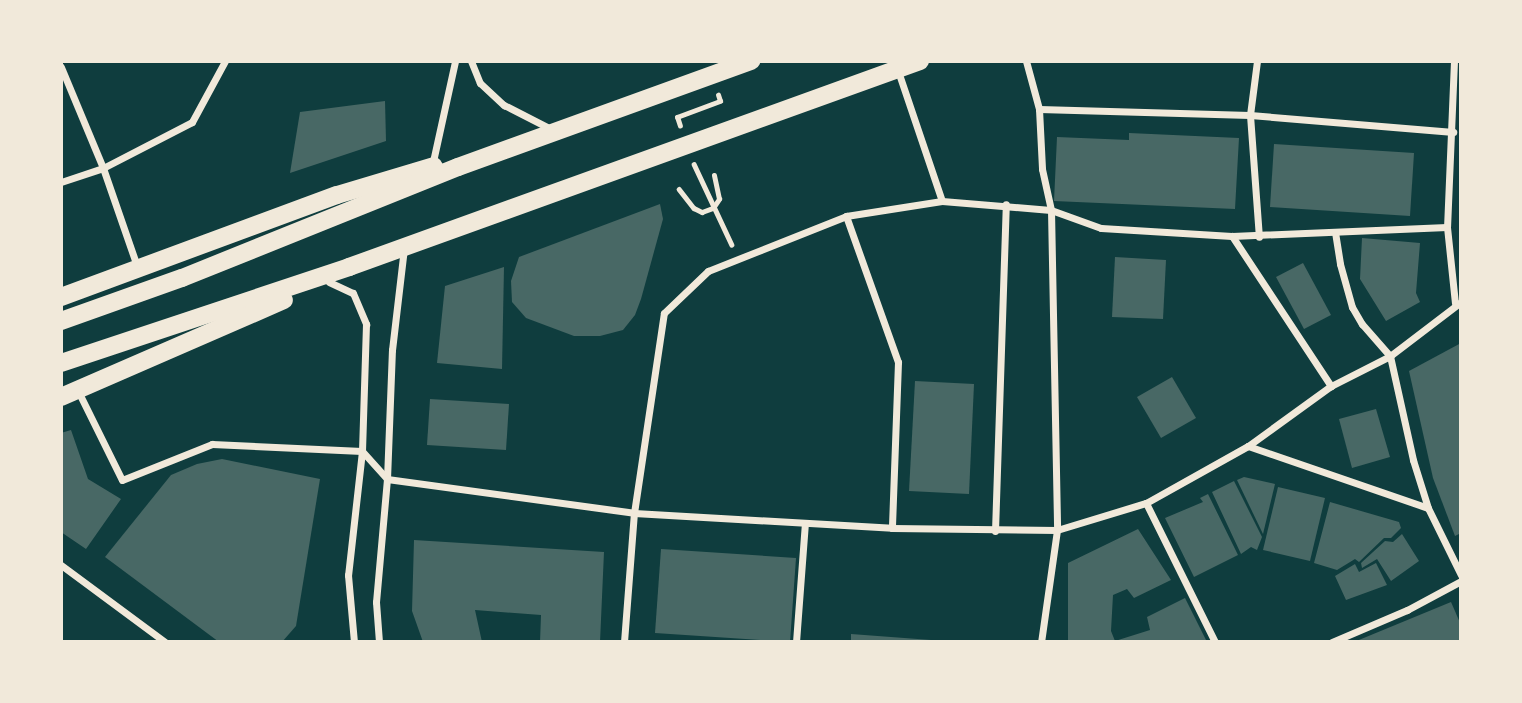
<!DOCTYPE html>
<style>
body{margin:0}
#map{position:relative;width:1522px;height:703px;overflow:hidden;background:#0f3d3e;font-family:"Alegreya Sans",sans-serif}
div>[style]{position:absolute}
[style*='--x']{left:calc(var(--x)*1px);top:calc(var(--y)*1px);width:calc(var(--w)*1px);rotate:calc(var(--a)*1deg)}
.building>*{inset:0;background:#486865}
.path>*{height:4.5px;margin:-2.25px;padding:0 2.25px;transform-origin:2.25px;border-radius:2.25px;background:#f1e9da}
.minor>*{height:7px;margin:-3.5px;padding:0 3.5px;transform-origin:3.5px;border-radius:3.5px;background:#f1e9da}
.primary>*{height:18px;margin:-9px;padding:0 9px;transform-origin:9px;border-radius:9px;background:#f1e9da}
span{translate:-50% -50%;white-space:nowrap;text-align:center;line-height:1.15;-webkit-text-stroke:5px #f1e9da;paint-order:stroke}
.frame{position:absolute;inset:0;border:63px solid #f1e9da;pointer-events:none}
</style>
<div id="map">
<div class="building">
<i style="clip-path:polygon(385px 101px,386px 141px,290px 173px,300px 112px)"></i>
<i style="clip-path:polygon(1129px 133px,1239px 138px,1235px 209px,1054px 201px,1057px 137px,1129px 140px)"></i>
<i style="clip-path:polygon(1274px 144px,1414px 153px,1410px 216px,1270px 207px)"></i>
<i style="clip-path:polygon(660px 204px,663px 219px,641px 299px,635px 315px,623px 330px,600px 336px,574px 336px,526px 318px,512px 302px,511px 281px,519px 257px)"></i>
<i style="clip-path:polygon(1362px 238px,1420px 243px,1416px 293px,1420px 302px,1386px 321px,1360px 279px)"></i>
<i style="clip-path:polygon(1115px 257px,1166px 260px,1163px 319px,1112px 317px)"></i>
<i style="clip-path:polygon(1303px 263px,1331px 315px,1304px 329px,1276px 277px)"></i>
<i style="clip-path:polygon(504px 267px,502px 369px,437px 363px,445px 286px)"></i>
<i style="clip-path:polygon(1461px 343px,1461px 533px,1455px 536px,1433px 478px,1409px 371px)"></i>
<i style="clip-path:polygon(1172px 377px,1196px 418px,1161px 438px,1137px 397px)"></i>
<i style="clip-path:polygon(915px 381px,974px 384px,969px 494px,909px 491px)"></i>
<i style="clip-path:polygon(430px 399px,509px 404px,506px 450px,427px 445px)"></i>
<i style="clip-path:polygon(1376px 409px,1390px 457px,1352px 468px,1339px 419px)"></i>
<i style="clip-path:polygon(71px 430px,88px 479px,121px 499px,86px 549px,61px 532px,61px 433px)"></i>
<i style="clip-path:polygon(222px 459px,320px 479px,296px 626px,282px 642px,219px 642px,105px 557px,171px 475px,197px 464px)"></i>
<i style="clip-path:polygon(1244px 477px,1275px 484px,1263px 534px,1237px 480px)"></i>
<i style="clip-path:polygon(1234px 481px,1262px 537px,1257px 550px,1251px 547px,1241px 554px,1212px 492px)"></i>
<i style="clip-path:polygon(1278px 487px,1325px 498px,1310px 561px,1263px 550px)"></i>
<i style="clip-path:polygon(1208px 494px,1238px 555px,1194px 577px,1165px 518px,1203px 502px,1200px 498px)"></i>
<i style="clip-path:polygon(1330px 502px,1399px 522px,1401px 528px,1391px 538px,1384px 538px,1359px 562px,1355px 559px,1337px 570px,1314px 563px)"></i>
<i style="clip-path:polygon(1138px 529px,1171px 580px,1134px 598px,1127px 589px,1113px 595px,1111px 631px,1115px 641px,1150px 630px,1147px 617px,1185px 598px,1207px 642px,1068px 642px,1068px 563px)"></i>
<i style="clip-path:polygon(1402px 534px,1419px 561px,1391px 581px,1377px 559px,1362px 568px,1361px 563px,1385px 541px,1393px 542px)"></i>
<i style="clip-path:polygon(414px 540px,604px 552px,600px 642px,540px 642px,541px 615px,475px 610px,482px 642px,423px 642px,412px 611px)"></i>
<i style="clip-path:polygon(661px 549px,796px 558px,790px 642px,655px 633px)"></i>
<i style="clip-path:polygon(1376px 563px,1387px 585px,1346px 600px,1335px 576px,1355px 564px,1359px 572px)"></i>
<i style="clip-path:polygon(1451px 602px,1461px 625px,1461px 642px,1354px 642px)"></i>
<i style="clip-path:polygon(851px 634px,931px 640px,931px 642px,851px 642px)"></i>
</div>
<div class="path">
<i style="--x:680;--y:126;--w:9;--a:-108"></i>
<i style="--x:677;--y:117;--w:46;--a:-20.4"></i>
<i style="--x:720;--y:101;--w:6;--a:-108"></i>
<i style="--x:694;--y:164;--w:89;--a:64.9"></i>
<i style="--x:679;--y:189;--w:24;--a:52"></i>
<i style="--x:694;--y:208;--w:9;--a:27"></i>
<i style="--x:702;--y:212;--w:12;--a:-20"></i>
<i style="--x:713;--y:208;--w:11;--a:-56"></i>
<i style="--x:719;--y:199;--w:24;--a:-102"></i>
</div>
<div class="minor">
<i style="--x:471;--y:61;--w:24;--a:68"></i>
<i style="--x:480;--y:83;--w:33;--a:43"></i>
<i style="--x:504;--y:105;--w:53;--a:27.1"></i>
<i style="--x:1026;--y:61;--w:50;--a:74.8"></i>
<i style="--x:1039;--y:109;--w:60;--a:87.1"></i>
<i style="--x:1042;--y:169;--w:42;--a:77.6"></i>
<i style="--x:1051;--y:210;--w:320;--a:88.9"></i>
<i style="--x:1057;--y:530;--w:113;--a:98.1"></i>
<i style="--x:1257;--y:61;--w:54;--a:97.4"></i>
<i style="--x:1250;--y:115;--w:122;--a:85.8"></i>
<i style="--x:1454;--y:61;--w:166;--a:92.4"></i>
<i style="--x:1447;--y:227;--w:76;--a:84"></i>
<i style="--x:61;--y:67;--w:109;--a:67.4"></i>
<i style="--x:103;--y:168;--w:107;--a:70.9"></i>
<i style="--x:898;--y:71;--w:137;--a:71.3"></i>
<i style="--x:1039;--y:109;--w:211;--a:1.6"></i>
<i style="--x:1250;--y:115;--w:204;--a:4.8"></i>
<i style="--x:432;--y:166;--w:107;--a:-77.6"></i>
<i style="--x:61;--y:182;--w:44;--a:-18.4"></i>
<i style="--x:103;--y:168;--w:100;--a:-27.3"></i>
<i style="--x:192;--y:122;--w:69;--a:-61.6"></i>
<i style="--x:846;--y:216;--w:155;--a:70.4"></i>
<i style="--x:898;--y:362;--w:166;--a:92.1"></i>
<i style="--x:1335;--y:232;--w:32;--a:81"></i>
<i style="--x:1340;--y:264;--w:45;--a:74.4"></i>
<i style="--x:1352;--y:307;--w:20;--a:60"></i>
<i style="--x:1362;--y:324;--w:43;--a:48.8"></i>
<i style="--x:1390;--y:356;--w:107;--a:77.5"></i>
<i style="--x:1413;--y:460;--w:50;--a:72.6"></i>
<i style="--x:1428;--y:508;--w:75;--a:63.8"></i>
<i style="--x:1232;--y:236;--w:180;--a:56.6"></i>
<i style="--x:329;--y:282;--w:26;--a:25"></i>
<i style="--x:353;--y:293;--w:34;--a:67"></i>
<i style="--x:366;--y:324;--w:127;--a:91.8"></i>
<i style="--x:362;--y:451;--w:125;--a:96.4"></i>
<i style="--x:348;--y:575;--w:67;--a:84.9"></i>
<i style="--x:78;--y:391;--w:99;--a:63.7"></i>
<i style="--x:122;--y:480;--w:97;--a:-21.8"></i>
<i style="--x:212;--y:444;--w:150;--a:2.7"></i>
<i style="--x:362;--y:451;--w:36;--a:48"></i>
<i style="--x:1248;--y:446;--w:190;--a:19"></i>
<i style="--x:387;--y:479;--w:249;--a:7.8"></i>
<i style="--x:634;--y:513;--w:258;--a:3.3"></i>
<i style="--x:892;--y:528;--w:165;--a:0.7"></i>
<i style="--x:1057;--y:530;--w:93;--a:-16.9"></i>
<i style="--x:1146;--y:503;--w:117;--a:-29.2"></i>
<i style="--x:1248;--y:446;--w:102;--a:-35.9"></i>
<i style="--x:1331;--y:386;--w:66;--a:-27"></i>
<i style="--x:1390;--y:356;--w:89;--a:-37.3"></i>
<i style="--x:1146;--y:503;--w:155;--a:63.6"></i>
<i style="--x:995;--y:531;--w:327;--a:-88.1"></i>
<i style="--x:61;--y:565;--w:129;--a:36.5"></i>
<i style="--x:379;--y:642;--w:40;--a:-94.3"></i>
<i style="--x:376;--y:602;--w:123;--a:-84.9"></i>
<i style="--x:387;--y:479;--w:129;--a:-87.8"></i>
<i style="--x:392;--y:350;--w:103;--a:-83.3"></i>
<i style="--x:624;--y:642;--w:129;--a:-85.6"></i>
<i style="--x:634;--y:513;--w:202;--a:-81.5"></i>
<i style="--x:664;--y:313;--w:61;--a:-43.7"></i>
<i style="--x:708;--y:271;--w:149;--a:-21.7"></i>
<i style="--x:846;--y:216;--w:97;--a:-8.9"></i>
<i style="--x:942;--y:201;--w:109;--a:4.7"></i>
<i style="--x:1051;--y:210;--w:53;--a:19.8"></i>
<i style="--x:1101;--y:228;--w:131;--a:3.5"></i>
<i style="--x:1232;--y:236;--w:215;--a:-2.4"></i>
<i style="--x:796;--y:642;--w:119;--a:-85.7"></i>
<i style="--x:1332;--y:642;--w:82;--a:-23.1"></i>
<i style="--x:1407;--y:610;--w:61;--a:-28.2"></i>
</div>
<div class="primary">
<i style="--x:61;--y:297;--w:294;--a:-20.3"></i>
<i style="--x:337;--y:195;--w:101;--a:-16.6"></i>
<i style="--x:61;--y:321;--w:128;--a:-19.6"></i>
<i style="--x:182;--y:278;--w:297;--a:-21.9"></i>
<i style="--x:458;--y:167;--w:312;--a:-19.9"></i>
<i style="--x:61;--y:363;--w:304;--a:-18.4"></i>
<i style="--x:349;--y:267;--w:607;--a:-19.84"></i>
<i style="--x:61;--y:397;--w:243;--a:-23.5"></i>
</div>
<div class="frame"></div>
</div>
